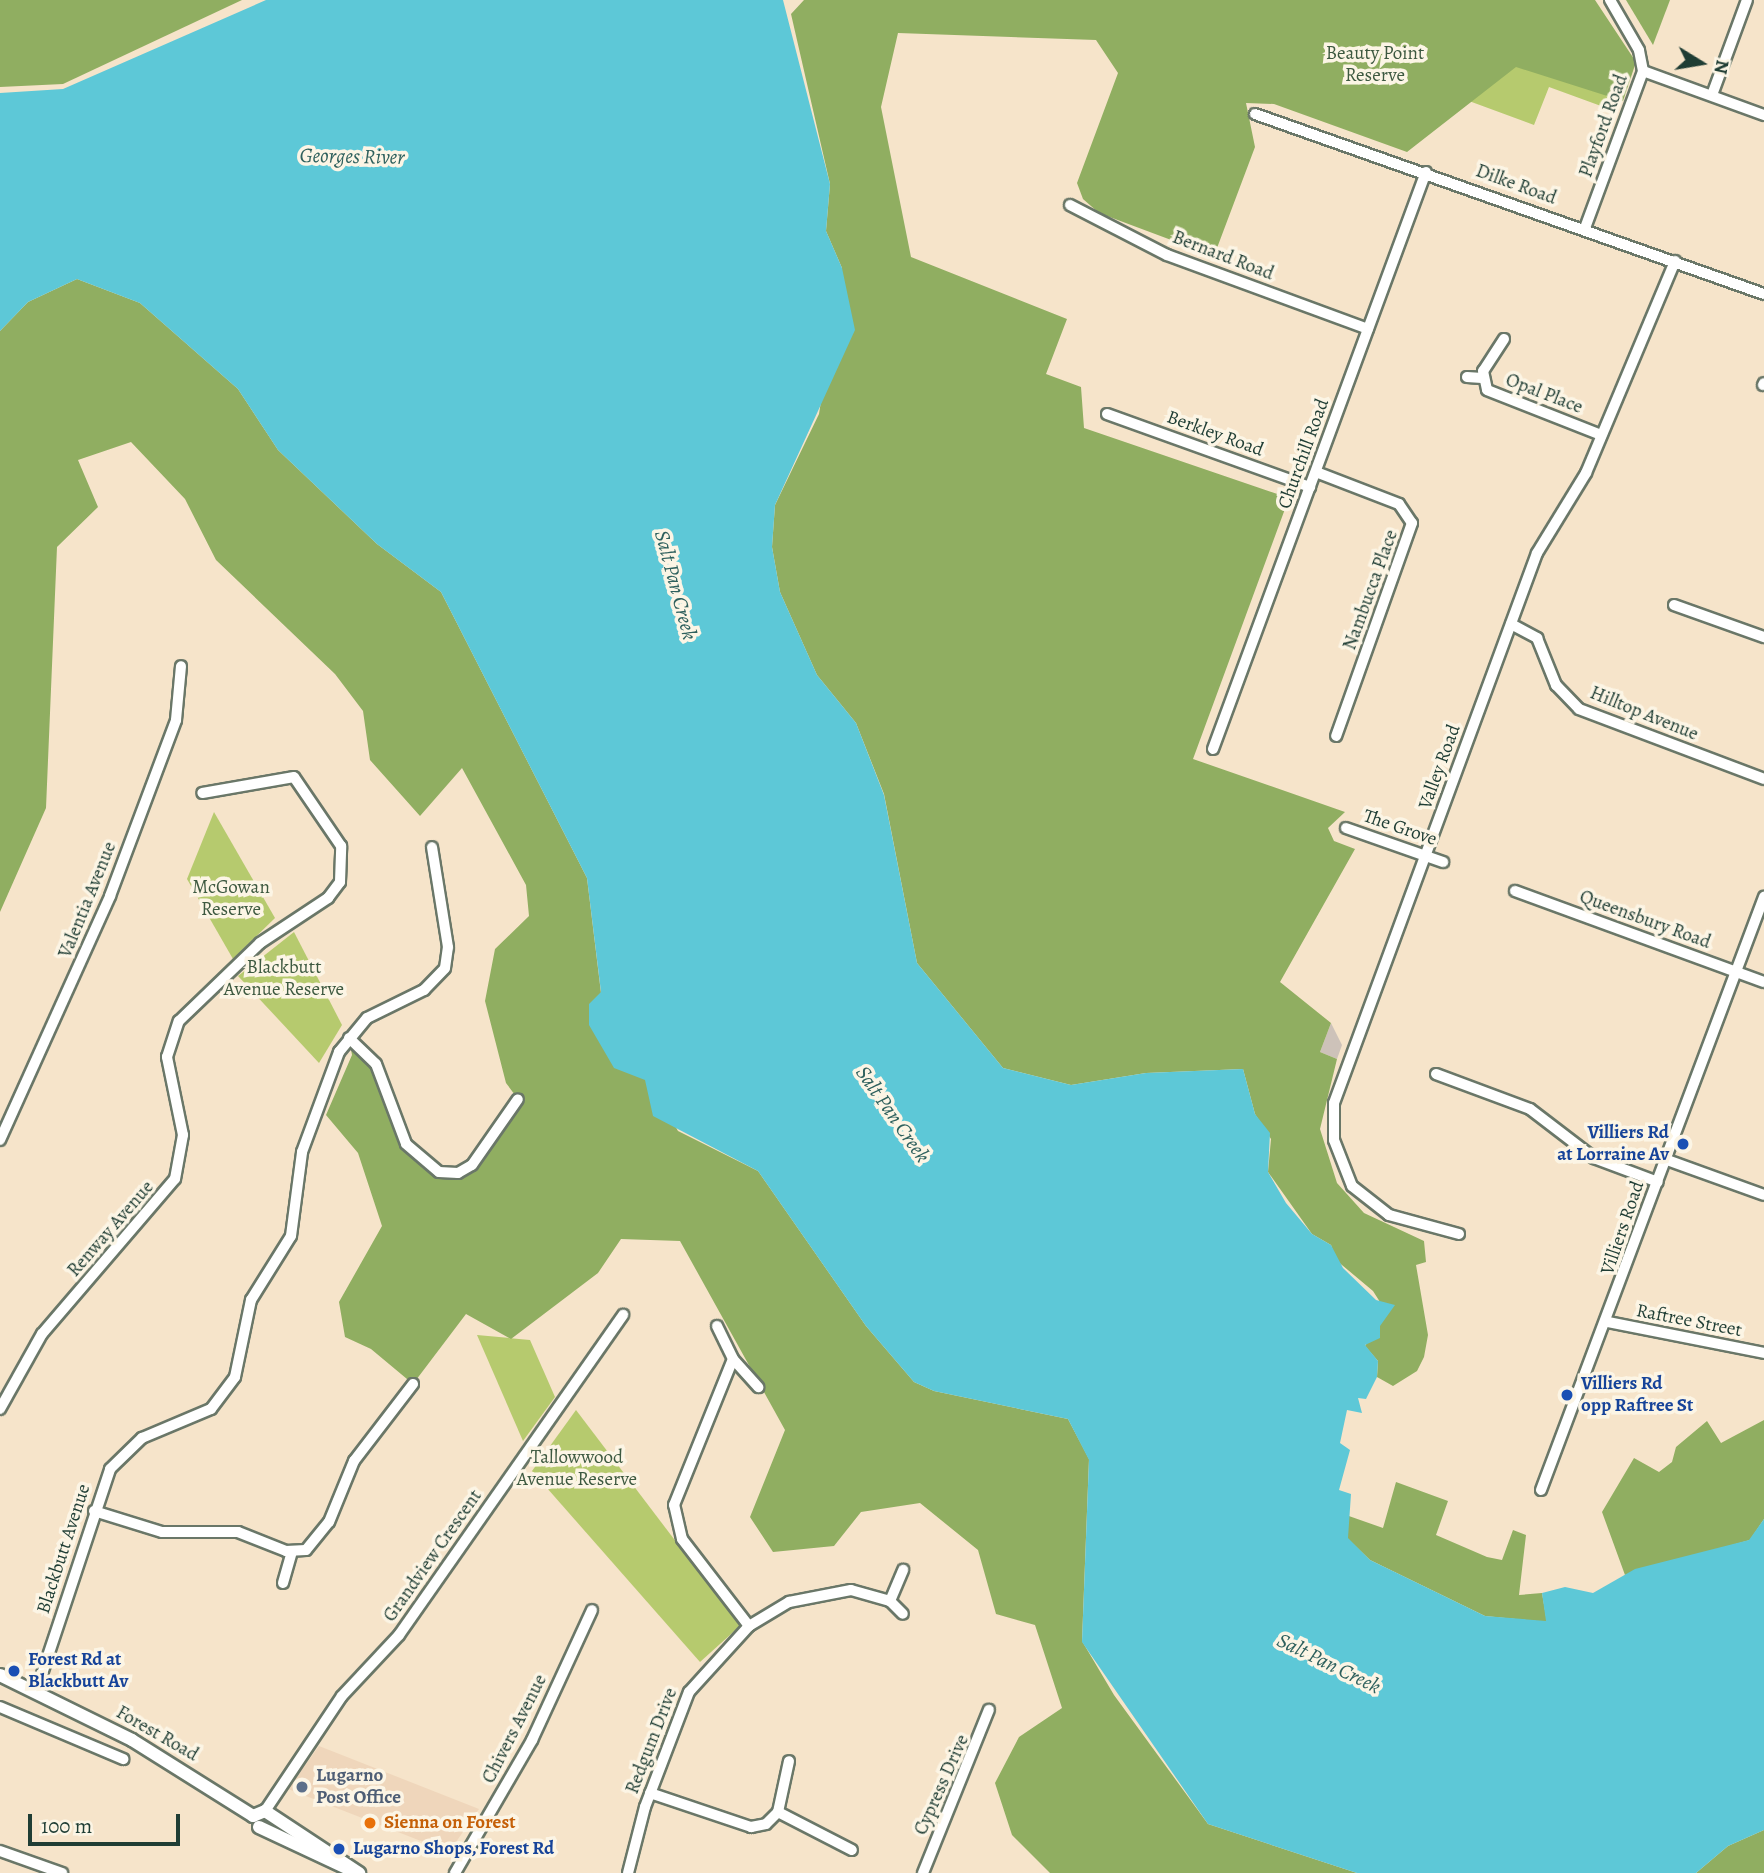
<!DOCTYPE html>
<style>
body{margin:0}
#map{position:relative;width:1764px;height:1873px;overflow:hidden;background:#f6e4ca;font-family:Alegreya,serif}
div>[style]{position:absolute}
[style*='--x']{left:calc(var(--x)*1px);top:calc(var(--y)*1px);width:calc(var(--w)*1px);rotate:calc(var(--a)*1deg)}
.built>*{inset:0;background:#efd6bb}
.industrial>*{inset:0;background:#cdc2b9}
.green>*{inset:0;background:#b6ca6e}
.forest>*{inset:0;background:#90ae61}
.water>*{inset:0;background:#5dc8d7}
.roads{filter:drop-shadow(2px 0 #6a7768) drop-shadow(-2px 0 #6a7768) drop-shadow(0 2px #6a7768) drop-shadow(0 -2px #6a7768)}
.street>*{height:10px;margin:-5px;padding:0 5px;transform-origin:5px;border-radius:5px;background:#fff}
.secondary>*{height:12px;margin:-6px;padding:0 6px;transform-origin:6px;border-radius:6px;background:#fff}
.dots>*{width:19px;height:19px;translate:-50% -50%;box-sizing:border-box;border:4px solid #fcf5e5;border-radius:50%}
span{translate:-50% -50%;white-space:nowrap;text-align:center;line-height:1.15;-webkit-text-stroke:7px #fcf5e5;paint-order:stroke}
.park-label{font-size:19px;color:#3d5940}
.street-label{font-size:19px;color:#1f3d34}
.transit-label{font-size:19px;color:#164399;font-weight:700}
.right{translate:-100% -50%;text-align:right}
.left{translate:0 -50%;text-align:left}
.service-label{font-size:19px;color:#4e5e75;font-weight:700}
.food-label{font-size:19px;color:#c56008;font-weight:700}
.water-label{font-size:21px;color:#2e605d;font-style:italic}
.north{position:absolute;left:1666px;top:28px;width:70px;height:70px;-webkit-text-stroke:5px #fcf5e5;paint-order:stroke;rotate:101deg;font-size:19px;font-weight:700;line-height:28px;text-align:center;color:#1f3d34}
.north::after{content:'';display:block;margin:auto;width:24px;height:32px;background:#1f3d34;clip-path:polygon(50% 0,100% 100%,50% 72%,0 100%)}
.scale{position:absolute;left:28px;top:1814px;width:152px;height:32px;box-sizing:border-box;border:4px solid #1f3d34;border-top:0;padding-left:9px;font-size:21px;line-height:24px;white-space:nowrap;color:#1f3d34;-webkit-text-stroke:5px #fcf5e5;paint-order:stroke}
</style>
<div id="map">
<div class="built">
<i style="clip-path:polygon(319px 1746px,479px 1809px,449px 1852px,288px 1789px)"></i>
</div>
<div class="industrial">
<i style="clip-path:polygon(1331px 1023px,1342px 1045px,1337px 1059px,1320px 1052px)"></i>
</div>
<div class="green">
<i style="clip-path:polygon(1506px 0,1619px 87px,1612px 110px,1549px 87px,1534px 125px,1469px 101px)"></i>
<i style="clip-path:polygon(214px 812px,275px 918px,233px 959px,187px 879px)"></i>
<i style="clip-path:polygon(294px 932px,342px 1025px,319px 1063px,238px 976px)"></i>
<i style="clip-path:polygon(477px 1335px,530px 1340px,555px 1397px,523px 1441px)"></i>
<i style="clip-path:polygon(576px 1410px,740px 1626px,700px 1662px,532px 1471px)"></i>
</div>
<div class="forest">
<i style="clip-path:polygon(0 0,242px 0,63px 84px,0 87px)"></i>
<i style="clip-path:polygon(804px 0,1595px 0,1636px 62px,1623px 101px,1516px 67px,1407px 152px,1274px 104px,1246px 103px,1255px 147px,1214px 256px,1099px 213px,1083px 199px,1077px 183px,1118px 73px,1096px 40px,898px 33px,881px 107px,911px 257px,1067px 319px,1046px 374px,1081px 387px,1084px 428px,1289px 498px,1193px 759px,1345px 812px,1328px 828px,1334px 841px,1355px 849px,1280px 982px,1331px 1023px,1320px 1052px,1337px 1059px,1320px 1129px,1337px 1183px,1364px 1213px,1424px 1241px,1426px 1262px,1416px 1265px,1428px 1335px,1424px 1357px,1417px 1371px,1393px 1386px,1377px 1377px,1378px 1361px,1365px 1346px,1387px 1313px,1373px 1291px,1336px 1260px,1331px 1245px,1312px 1234px,1268px 1172px,1271px 1139px,1255px 1114px,1243px 1069px,1146px 1073px,1071px 1085px,1003px 1068px,917px 963px,884px 794px,856px 723px,817px 675px,780px 592px,772px 547px,775px 505px,819px 414px,842px 268px,826px 231px,830px 184px,791px 14px)"></i>
<i style="clip-path:polygon(1626px 0,1670px 0,1653px 45px)"></i>
<i style="clip-path:polygon(77px 279px,140px 303px,238px 389px,278px 450px,377px 544px,441px 592px,587px 878px,601px 993px,678px 1131px,758px 1171px,866px 1326px,914px 1382px,934px 1391px,1068px 1419px,1089px 1459px,1082px 1641px,1114px 1695px,1208px 1824px,1357px 1873px,1050px 1873px,1012px 1835px,995px 1783px,1019px 1737px,1062px 1708px,1035px 1625px,996px 1614px,978px 1550px,920px 1503px,861px 1512px,834px 1546px,773px 1552px,750px 1517px,785px 1430px,680px 1241px,621px 1239px,598px 1273px,511px 1339px,466px 1314px,413px 1384px,371px 1349px,345px 1337px,339px 1302px,382px 1226px,358px 1153px,326px 1115px,352px 1055px,349px 1038px,370px 1057px,402px 1135px,433px 1169px,465px 1170px,518px 1099px,506px 1083px,485px 1001px,495px 949px,529px 916px,526px 885px,462px 768px,420px 816px,370px 760px,363px 711px,335px 674px,216px 560px,185px 499px,131px 442px,78px 460px,98px 507px,57px 547px,46px 808px,0 912px,0 331px,28px 302px)"></i>
<i style="clip-path:polygon(1764px 1420px,1764px 1519px,1750px 1540px,1625px 1575px,1602px 1512px,1634px 1458px,1659px 1472px,1672px 1462px,1676px 1447px,1707px 1421px,1721px 1443px)"></i>
<i style="clip-path:polygon(1396px 1482px,1448px 1501px,1436px 1535px,1487px 1557px,1502px 1560px,1513px 1530px,1526px 1535px,1519px 1595px,1542px 1593px,1547px 1622px,1485px 1616px,1370px 1560px,1348px 1539px,1346px 1515px,1383px 1528px)"></i>
<i style="clip-path:polygon(1764px 1830px,1764px 1873px,1696px 1873px,1728px 1846px)"></i>
</div>
<div class="water">
<i style="clip-path:polygon(266px 0,783px 0,830px 184px,826px 231px,842px 268px,855px 330px,775px 505px,772px 547px,780px 592px,817px 675px,856px 723px,884px 795px,917px 963px,1003px 1068px,1071px 1085px,1146px 1073px,1243px 1069px,1255px 1114px,1270px 1133px,1268px 1172px,1286px 1203px,1312px 1234px,1331px 1245px,1343px 1268px,1376px 1300px,1395px 1305px,1380px 1326px,1380px 1338px,1365px 1345px,1378px 1361px,1377px 1377px,1366px 1399px,1358px 1398px,1362px 1413px,1347px 1410px,1340px 1443px,1350px 1450px,1339px 1490px,1351px 1494px,1348px 1538px,1370px 1560px,1485px 1616px,1546px 1621px,1542px 1593px,1565px 1587px,1593px 1593px,1635px 1569px,1749px 1540px,1764px 1519px,1764px 1830px,1728px 1846px,1696px 1873px,1357px 1873px,1208px 1824px,1082px 1642px,1089px 1460px,1068px 1419px,934px 1391px,914px 1382px,866px 1326px,758px 1171px,653px 1116px,645px 1080px,614px 1068px,589px 1025px,589px 1004px,601px 992px,587px 878px,441px 592px,377px 544px,278px 450px,238px 389px,140px 303px,77px 279px,28px 302px,0 331px,0 93px,63px 89px)"></i>
</div>
<div class="roads">
<div class="street">
<i style="--x:1643;--y:71;--w:129;--a:20"></i>
<i style="--x:1712;--y:95;--w:101;--a:-69.8"></i>
<i style="--x:1255;--y:114;--w:540;--a:19.48"></i>
<i style="--x:1070;--y:205;--w:109;--a:27.3"></i>
<i style="--x:1167;--y:255;--w:214;--a:20.2"></i>
<i style="--x:1585;--y:228;--w:167;--a:-69.7"></i>
<i style="--x:1643;--y:71;--w:21;--a:-101"></i>
<i style="--x:1639;--y:50;--w:58;--a:-120.1"></i>
<i style="--x:1504;--y:339;--w:38;--a:123"></i>
<i style="--x:1483;--y:371;--w:19;--a:78"></i>
<i style="--x:1487;--y:390;--w:123;--a:21.5"></i>
<i style="--x:1467;--y:377;--w:15;--a:4"></i>
<i style="--x:1763;--y:385;--w:2;--a:-63"></i>
<i style="--x:1107;--y:414;--w:216;--a:19.8"></i>
<i style="--x:1316;--y:472;--w:89;--a:21.1"></i>
<i style="--x:1399;--y:504;--w:23;--a:56"></i>
<i style="--x:1412;--y:523;--w:226;--a:109.6"></i>
<i style="--x:1674;--y:605;--w:96;--a:19.6"></i>
<i style="--x:1511;--y:624;--w:30;--a:28"></i>
<i style="--x:1537;--y:638;--w:51;--a:68"></i>
<i style="--x:1556;--y:685;--w:33;--a:46"></i>
<i style="--x:1579;--y:709;--w:198;--a:20.7"></i>
<i style="--x:1213;--y:749;--w:615;--a:-69.74"></i>
<i style="--x:1346;--y:828;--w:103;--a:19.3"></i>
<i style="--x:1515;--y:891;--w:265;--a:20.1"></i>
<i style="--x:349;--y:1038;--w:37;--a:44"></i>
<i style="--x:376;--y:1064;--w:85;--a:69.4"></i>
<i style="--x:406;--y:1144;--w:43;--a:40.3"></i>
<i style="--x:439;--y:1172;--w:19;--a:3"></i>
<i style="--x:458;--y:1173;--w:16;--a:-30"></i>
<i style="--x:472;--y:1165;--w:80;--a:-55.1"></i>
<i style="--x:1436;--y:1074;--w:100;--a:20.4"></i>
<i style="--x:1530;--y:1109;--w:81;--a:37.4"></i>
<i style="--x:1594;--y:1158;--w:68;--a:20.6"></i>
<i style="--x:0;--y:1140;--w:268;--a:-65.7"></i>
<i style="--x:110;--y:896;--w:188;--a:-69.4"></i>
<i style="--x:176;--y:720;--w:54;--a:-84.7"></i>
<i style="--x:1667;--y:1160;--w:103;--a:19.8"></i>
<i style="--x:1459;--y:1234;--w:73;--a:-164.8"></i>
<i style="--x:1389;--y:1215;--w:47;--a:-141.9"></i>
<i style="--x:1352;--y:1186;--w:49;--a:-111.4"></i>
<i style="--x:1334;--y:1140;--w:37;--a:-90"></i>
<i style="--x:1334;--y:1103;--w:586;--a:-69.74"></i>
<i style="--x:1537;--y:553;--w:94;--a:-58.5"></i>
<i style="--x:1586;--y:473;--w:230;--a:-67.2"></i>
<i style="--x:1608;--y:1322;--w:159;--a:11.2"></i>
<i style="--x:717;--y:1326;--w:37;--a:64"></i>
<i style="--x:0;--y:1409;--w:86;--a:-60.8"></i>
<i style="--x:42;--y:1334;--w:204;--a:-49.4"></i>
<i style="--x:175;--y:1179;--w:45;--a:-79.7"></i>
<i style="--x:183;--y:1135;--w:80;--a:-101.6"></i>
<i style="--x:167;--y:1057;--w:38;--a:-72"></i>
<i style="--x:179;--y:1021;--w:112;--a:-43.9"></i>
<i style="--x:260;--y:943;--w:82;--a:-33.5"></i>
<i style="--x:328;--y:898;--w:20;--a:-53"></i>
<i style="--x:340;--y:882;--w:36;--a:-88"></i>
<i style="--x:341;--y:846;--w:83;--a:-124.3"></i>
<i style="--x:294;--y:777;--w:93;--a:170.1"></i>
<i style="--x:1541;--y:1490;--w:634;--a:-69.39"></i>
<i style="--x:94;--y:1511;--w:71;--a:17.2"></i>
<i style="--x:162;--y:1532;--w:76;--a:0"></i>
<i style="--x:238;--y:1532;--w:52;--a:21.6"></i>
<i style="--x:286;--y:1551;--w:20;--a:-3"></i>
<i style="--x:306;--y:1550;--w:36;--a:-51"></i>
<i style="--x:329;--y:1522;--w:66;--a:-67.7"></i>
<i style="--x:354;--y:1461;--w:97;--a:-52.5"></i>
<i style="--x:283;--y:1583;--w:32;--a:-74"></i>
<i style="--x:890;--y:1601;--w:34;--a:-67"></i>
<i style="--x:749;--y:1626;--w:110;--a:-127.6"></i>
<i style="--x:682;--y:1539;--w:35;--a:-103"></i>
<i style="--x:674;--y:1505;--w:157;--a:-68"></i>
<i style="--x:733;--y:1359;--w:38;--a:48"></i>
<i style="--x:36;--y:1692;--w:235;--a:-71.6"></i>
<i style="--x:110;--y:1469;--w:45;--a:-44.1"></i>
<i style="--x:142;--y:1438;--w:75;--a:-22.8"></i>
<i style="--x:211;--y:1409;--w:40;--a:-53"></i>
<i style="--x:235;--y:1377;--w:79;--a:-78.3"></i>
<i style="--x:251;--y:1300;--w:75;--a:-58"></i>
<i style="--x:291;--y:1236;--w:85;--a:-82.5"></i>
<i style="--x:302;--y:1152;--w:107;--a:-69.7"></i>
<i style="--x:339;--y:1052;--w:44;--a:-50.5"></i>
<i style="--x:367;--y:1018;--w:64;--a:-26.2"></i>
<i style="--x:424;--y:990;--w:30;--a:-46"></i>
<i style="--x:445;--y:968;--w:21;--a:-82"></i>
<i style="--x:448;--y:947;--w:101;--a:-99.1"></i>
<i style="--x:0;--y:1707;--w:134;--a:22.9"></i>
<i style="--x:650;--y:1793;--w:107;--a:18.6"></i>
<i style="--x:751;--y:1827;--w:15;--a:-11"></i>
<i style="--x:766;--y:1824;--w:17;--a:-45"></i>
<i style="--x:778;--y:1812;--w:83;--a:27.2"></i>
<i style="--x:265;--y:1811;--w:138;--a:-56.2"></i>
<i style="--x:342;--y:1696;--w:83;--a:-46.9"></i>
<i style="--x:399;--y:1635;--w:391;--a:-55"></i>
<i style="--x:778;--y:1812;--w:52;--a:-77.8"></i>
<i style="--x:0;--y:1851;--w:66;--a:19.5"></i>
<i style="--x:455;--y:1873;--w:154;--a:-59.9"></i>
<i style="--x:532;--y:1740;--w:143;--a:-65.2"></i>
<i style="--x:628;--y:1873;--w:68;--a:-75.6"></i>
<i style="--x:645;--y:1807;--w:123;--a:-69.1"></i>
<i style="--x:689;--y:1692;--w:89;--a:-47.7"></i>
<i style="--x:749;--y:1626;--w:47;--a:-31"></i>
<i style="--x:789;--y:1602;--w:63;--a:-11"></i>
<i style="--x:851;--y:1590;--w:41;--a:15.8"></i>
<i style="--x:890;--y:1601;--w:18;--a:45"></i>
<i style="--x:923;--y:1873;--w:176;--a:-68"></i>
</div>
<div class="secondary">
<i style="--x:0;--y:1675;--w:147;--a:26.2"></i>
<i style="--x:132;--y:1740;--w:143;--a:32.1"></i>
<i style="--x:253;--y:1816;--w:13;--a:-23"></i>
<i style="--x:265;--y:1811;--w:113;--a:33.4"></i>
<i style="--x:259;--y:1827;--w:108;--a:25.1"></i>
</div>
</div>
<div class="dots">
<i style="left:1683px;top:1144px;background:#1a4fb4"></i>
<i style="left:1567px;top:1395px;background:#1a4fb4"></i>
<i style="left:14px;top:1671px;background:#1a4fb4"></i>
<i style="left:302px;top:1787px;background:#5c6f8a"></i>
<i style="left:370px;top:1823px;background:#e8710a"></i>
<i style="left:339px;top:1849px;background:#1a4fb4"></i>
</div>
<div class="park-label">
<span style="left:1375px;top:65px">Beauty Point<br>Reserve</span>
<span style="left:231px;top:899px">McGowan<br>Reserve</span>
<span style="left:284px;top:979px">Blackbutt<br>Avenue Reserve</span>
<span style="left:577px;top:1469px">Tallowwood<br>Avenue Reserve</span>
</div>
<div class="street-label">
<span style="left:1604px;top:126px;rotate:-70deg">Playford Road</span>
<span style="left:1516px;top:185px;rotate:20deg">Dilke Road</span>
<span style="left:1223px;top:256px;rotate:21deg">Bernard Road</span>
<span style="left:1544px;top:394px;rotate:21deg">Opal Place</span>
<span style="left:1215px;top:434px;rotate:20deg">Berkley Road</span>
<span style="left:1304px;top:454px;rotate:-70deg">Churchill Road</span>
<span style="left:1371px;top:590px;rotate:-70deg">Nambucca Place</span>
<span style="left:1644px;top:714px;rotate:22deg">Hilltop Avenue</span>
<span style="left:1440px;top:767px;rotate:-70deg">Valley Road</span>
<span style="left:1400px;top:828px;rotate:19deg">The Grove</span>
<span style="left:88px;top:900px;rotate:-68deg">Valentia Avenue</span>
<span style="left:1645px;top:920px;rotate:20deg">Queensbury Road</span>
<span style="left:1623px;top:1228px;rotate:-71deg">Villiers Road</span>
<span style="left:111px;top:1229px;rotate:-49deg">Renway Avenue</span>
<span style="left:1689px;top:1321px;rotate:11deg">Raftree Street</span>
<span style="left:64px;top:1549px;rotate:-72deg">Blackbutt Avenue</span>
<span style="left:433px;top:1556px;rotate:-55deg">Grandview Crescent</span>
<span style="left:515px;top:1729px;rotate:-63deg">Chivers Avenue</span>
<span style="left:157px;top:1734px;rotate:30deg">Forest Road</span>
<span style="left:652px;top:1741px;rotate:-69deg">Redgum Drive</span>
<span style="left:942px;top:1785px;rotate:-66deg">Cypress Drive</span>
</div>
<div class="transit-label">
<span class="right" style="left:1669px;top:1144px">Villiers Rd<br>at Lorraine Av</span>
<span class="left" style="left:1581px;top:1395px">Villiers Rd<br>opp Raftree St</span>
<span class="left" style="left:28px;top:1671px">Forest Rd at<br>Blackbutt Av</span>
<span class="left" style="left:353px;top:1849px">Lugarno Shops, Forest Rd</span>
</div>
<div class="service-label">
<span class="left" style="left:316px;top:1787px">Lugarno<br>Post Office</span>
</div>
<div class="food-label">
<span class="left" style="left:384px;top:1823px">Sienna on Forest</span>
</div>
<div class="water-label">
<span style="left:352px;top:156px;rotate:1deg">Georges River</span>
<span style="left:676px;top:585px;rotate:75deg">Salt Pan Creek</span>
<span style="left:893px;top:1114px;rotate:55deg">Salt Pan Creek</span>
<span style="left:1329px;top:1663px;rotate:26deg">Salt Pan Creek</span>
</div>
<div class="north">N</div>
<div class="scale">100 m</div>
</div>
